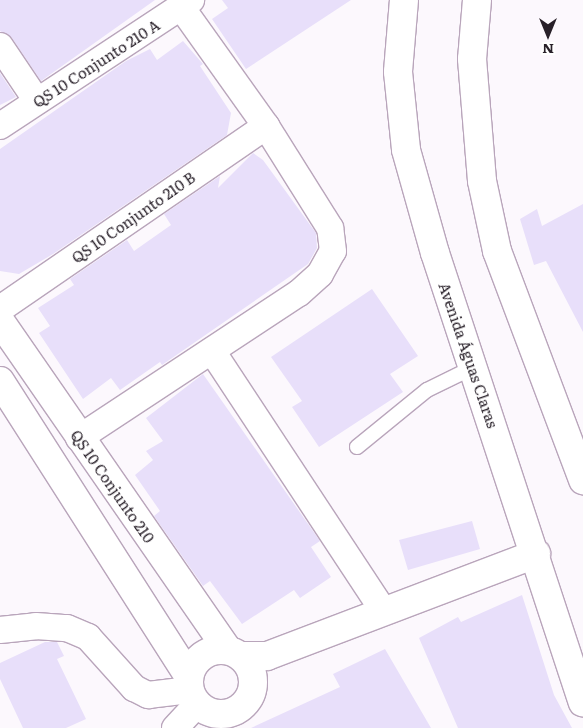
<!DOCTYPE html>
<meta charset="utf-8">
<style>
body{margin:0}
#map{position:relative;width:583px;height:728px;overflow:hidden;background:#fcf8fd;font-family:Literata,serif}
div>[style]{position:absolute}
[style*='--x']{left:calc(var(--x)*1px);top:calc(var(--y)*1px);width:calc(var(--w)*1px);rotate:calc(var(--a)*1deg)}
.building>*{inset:0;background:#e8dffa}
.roads{filter:drop-shadow(1px 0 #b9a5bb) drop-shadow(-1px 0 #b9a5bb) drop-shadow(0 1px #b9a5bb) drop-shadow(0 -1px #b9a5bb)}
.service>*{height:14px;margin:-7px;padding:0 7px;transform-origin:7px;border-radius:7px;background:#fff}
.minor>*{height:26px;margin:-13px;padding:0 13px;transform-origin:13px;border-radius:13px;background:#fff}
.tertiary>*{height:28px;margin:-14px;padding:0 14px;transform-origin:14px;border-radius:14px;background:#fff}
.tertiary>.ring{margin:-14px;padding:0;box-sizing:content-box;background:none;border:28px solid #fff;border-radius:50%}
.secondary>*{height:28px;margin:-14px;padding:0 14px;transform-origin:14px;border-radius:14px;background:#fff}
span{translate:-50% -50%;white-space:nowrap;text-align:center;line-height:1.15;-webkit-text-stroke:4px #fff;paint-order:stroke}
.street-label{font-size:15px;color:#282029}
.north{position:absolute;left:523px;top:10px;width:50px;height:50px;-webkit-text-stroke:4px #fff;paint-order:stroke;rotate:180deg;font-size:14px;font-weight:700;line-height:20px;text-align:center;color:#282029}
.north::after{content:'';display:block;margin:auto;width:18px;height:22px;background:#282029;clip-path:polygon(50% 0,100% 100%,50% 72%,0 100%)}
</style>
<div id="map">
<div class="building">
<i style="clip-path:polygon(0 0,155px 0,41px 81px,12px 38px,0 31px)"></i>
<i style="clip-path:polygon(222px 0,351px 0,246px 69px,212px 19px,228px 8px)"></i>
<i style="clip-path:polygon(183px 41px,203px 64px,200px 66px,231px 113px,227px 135px,53px 254px,19px 274px,0 271px,0 149px,126px 61px,150px 49px,157px 60px)"></i>
<i style="clip-path:polygon(0 73px,16px 97px,0 105px)"></i>
<i style="clip-path:polygon(253px 153px,263px 160px,316px 233px,317px 248px,308px 264px,162px 365px,160px 362px,120px 390px,111px 378px,83px 399px,39px 333px,50px 326px,38px 308px,74px 285px,70px 279px,127px 240px,134px 251px,171px 225px,164px 214px,220px 176px,218px 188px)"></i>
<i style="clip-path:polygon(583px 204px,583px 332px,546px 261px,534px 265px,520px 219px,537px 209px,542px 226px)"></i>
<i style="clip-path:polygon(372px 289px,418px 356px,390px 374px,403px 392px,319px 447px,292px 407px,302px 401px,271px 357px)"></i>
<i style="clip-path:polygon(203px 374px,320px 541px,311px 547px,331px 577px,300px 598px,294px 590px,242px 624px,210px 581px,203px 586px,154px 516px,160px 511px,135px 475px,153px 460px,146px 451px,163px 441px,146px 418px)"></i>
<i style="clip-path:polygon(472px 521px,480px 549px,408px 570px,399px 540px)"></i>
<i style="clip-path:polygon(522px 595px,554px 695px,572px 728px,458px 728px,419px 638px,458px 617px,461px 622px)"></i>
<i style="clip-path:polygon(45px 642px,57px 642px,64px 656px,57px 659px,86px 719px,66px 728px,23px 728px,0 679px,0 663px)"></i>
<i style="clip-path:polygon(385px 649px,431px 728px,251px 728px,340px 687px,333px 674px)"></i>
</div>
<div class="roads">
<div class="service">
<i style="--x:357;--y:447;--w:90;--a:-39.2"></i>
<i style="--x:427;--y:390;--w:52;--a:-26.1"></i>
</div>
<div class="minor">
<i style="--x:0;--y:46;--w:66;--a:56.1"></i>
<i style="--x:0;--y:126;--w:229;--a:-33.4"></i>
<i style="--x:0;--y:309;--w:323;--a:-34.5"></i>
<i style="--x:212;--y:351;--w:310;--a:56.6"></i>
<i style="--x:79;--y:438;--w:263;--a:-33.4"></i>
<i style="--x:299;--y:293;--w:28;--a:-42"></i>
<i style="--x:320;--y:274;--w:26;--a:-61"></i>
<i style="--x:333;--y:251;--w:23;--a:-97"></i>
<i style="--x:330;--y:228;--w:120;--a:-122.1"></i>
<i style="--x:266;--y:126;--w:146;--a:-125.5"></i>
<i style="--x:0;--y:630;--w:36;--a:-6"></i>
<i style="--x:36;--y:626;--w:31;--a:4"></i>
<i style="--x:67;--y:628;--w:23;--a:23"></i>
<i style="--x:88;--y:637;--w:69;--a:48"></i>
<i style="--x:134;--y:688;--w:16;--a:27"></i>
<i style="--x:148;--y:695;--w:42;--a:-6.8"></i>
<i style="--x:175;--y:728;--w:33;--a:-47"></i>
</div>
<div class="tertiary">
<i style="--x:0;--y:321;--w:400;--a:55.3"></i>
<i style="--x:0;--y:381;--w:350;--a:57.4"></i>
<i class="ring" style="left:189px;top:650px;width:36px;height:36px"></i>
<i style="--x:242;--y:656;--w:25;--a:0"></i>
<i style="--x:267;--y:656;--w:288;--a:-20.8"></i>
</div>
<div class="secondary">
<i style="--x:404;--y:0;--w:72;--a:94.8"></i>
<i style="--x:398;--y:72;--w:78;--a:84.1"></i>
<i style="--x:406;--y:150;--w:107;--a:74.3"></i>
<i style="--x:435;--y:253;--w:473;--a:71.8"></i>
<i style="--x:477;--y:0;--w:59;--a:94.8"></i>
<i style="--x:472;--y:59;--w:122;--a:85.3"></i>
<i style="--x:482;--y:181;--w:72;--a:77.9"></i>
<i style="--x:497;--y:251;--w:245;--a:69.4"></i>
</div>
</div>
<div class="street-label">
<span style="left:96px;top:63px;rotate:-33deg">QS 10 Conjunto 210 A</span>
<span style="left:133px;top:217px;rotate:-35deg">QS 10 Conjunto 210 B</span>
<span style="left:469px;top:355px;rotate:71deg">Avenida Águas Claras</span>
<span style="left:113px;top:486px;rotate:55deg">QS 10 Conjunto 210</span>
</div>
<div class="north">N</div>
</div>
